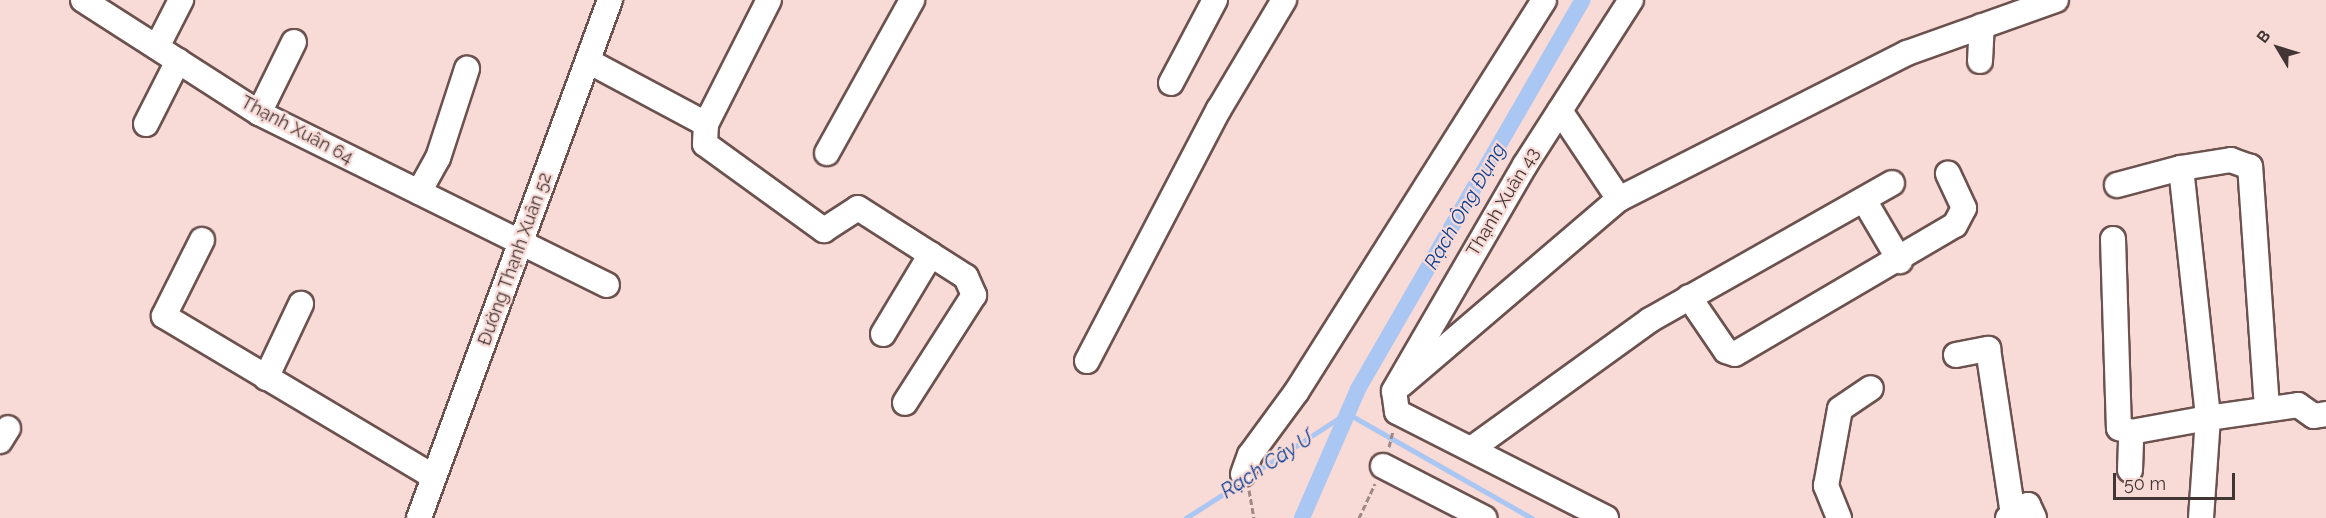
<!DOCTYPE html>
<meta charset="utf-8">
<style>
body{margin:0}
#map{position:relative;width:2326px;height:518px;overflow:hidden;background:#f8dad6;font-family:Raleway,sans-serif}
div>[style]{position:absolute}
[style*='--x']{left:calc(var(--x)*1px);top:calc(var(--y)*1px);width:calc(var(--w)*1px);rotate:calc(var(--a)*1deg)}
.stream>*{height:4.5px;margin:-2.25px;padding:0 2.25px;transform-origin:2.25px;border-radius:2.25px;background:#aac6f3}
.canal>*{height:16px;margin:-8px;padding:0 8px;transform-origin:8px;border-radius:8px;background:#aac6f3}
.path>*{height:3px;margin-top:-1.5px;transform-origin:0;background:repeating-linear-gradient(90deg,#9e8986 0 6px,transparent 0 9px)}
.roads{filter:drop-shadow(2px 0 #6c524f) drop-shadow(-2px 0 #6c524f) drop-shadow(0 2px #6c524f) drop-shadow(0 -2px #6c524f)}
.minor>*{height:24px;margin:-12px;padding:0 12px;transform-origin:12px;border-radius:12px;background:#fff}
span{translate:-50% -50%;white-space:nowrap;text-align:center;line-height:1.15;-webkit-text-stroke:4.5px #f8dad6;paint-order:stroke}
.street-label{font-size:18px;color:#423634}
.water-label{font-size:20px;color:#0c4094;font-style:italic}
.north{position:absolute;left:2248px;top:18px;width:60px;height:60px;-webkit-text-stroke:4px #f8dad6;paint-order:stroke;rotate:308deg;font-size:16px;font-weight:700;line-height:24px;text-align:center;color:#423634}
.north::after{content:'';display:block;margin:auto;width:21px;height:27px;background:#423634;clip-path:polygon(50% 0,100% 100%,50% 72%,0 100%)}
.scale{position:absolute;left:2113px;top:473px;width:122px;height:27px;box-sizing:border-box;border:3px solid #423634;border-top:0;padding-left:8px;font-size:18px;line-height:21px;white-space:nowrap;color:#423634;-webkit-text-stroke:4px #f8dad6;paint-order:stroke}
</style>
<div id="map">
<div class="stream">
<i style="--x:1251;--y:475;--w:114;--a:-32.9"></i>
<i style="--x:1347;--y:413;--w:213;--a:29.6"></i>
<i style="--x:1186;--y:518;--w:67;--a:-32.7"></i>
</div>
<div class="canal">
<i style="--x:1302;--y:518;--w:141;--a:-66.5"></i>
<i style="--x:1358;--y:389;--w:449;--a:-60"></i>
</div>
<div class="path">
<i style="--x:1389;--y:447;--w:16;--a:-76"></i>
<i style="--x:1249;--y:490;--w:28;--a:80"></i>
<i style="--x:1359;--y:518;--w:38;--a:-65"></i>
</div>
<div class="roads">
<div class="minor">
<i style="--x:83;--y:0;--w:209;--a:32.7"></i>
<i style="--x:259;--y:113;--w:388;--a:26.3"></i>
<i style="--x:157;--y:47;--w:53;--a:-62.9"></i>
<i style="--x:588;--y:61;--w:134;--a:28.1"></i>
<i style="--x:706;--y:124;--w:139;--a:-63.1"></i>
<i style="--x:1980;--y:61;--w:35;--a:-87"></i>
<i style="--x:1171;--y:83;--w:94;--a:-62.1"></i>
<i style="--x:259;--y:113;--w:79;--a:-63.8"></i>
<i style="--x:146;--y:124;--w:71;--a:-63.1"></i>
<i style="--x:706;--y:124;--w:20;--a:93"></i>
<i style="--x:705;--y:144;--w:147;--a:35.9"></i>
<i style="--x:824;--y:230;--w:40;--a:-32.9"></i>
<i style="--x:858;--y:208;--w:128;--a:32.6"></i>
<i style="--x:966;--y:277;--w:20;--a:66"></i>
<i style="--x:974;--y:295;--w:128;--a:122.6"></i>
<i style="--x:827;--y:153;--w:175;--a:-60.9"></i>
<i style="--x:2117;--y:185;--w:66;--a:-14.9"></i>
<i style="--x:419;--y:192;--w:39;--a:-61"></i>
<i style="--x:438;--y:158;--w:94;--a:-72"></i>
<i style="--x:1619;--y:199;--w:323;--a:-26.9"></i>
<i style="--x:1907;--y:53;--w:158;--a:-19.6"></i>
<i style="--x:1864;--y:200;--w:71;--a:59.5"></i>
<i style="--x:2113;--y:239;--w:189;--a:88.2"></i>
<i style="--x:2119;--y:428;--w:13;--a:18"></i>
<i style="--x:2131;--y:432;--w:78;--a:-10.3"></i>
<i style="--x:2208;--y:418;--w:100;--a:94"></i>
<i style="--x:202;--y:240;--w:85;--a:116.6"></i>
<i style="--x:164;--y:316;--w:314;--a:30.8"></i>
<i style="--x:1689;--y:297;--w:65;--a:55.6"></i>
<i style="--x:1726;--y:351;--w:9;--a:18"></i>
<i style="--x:1735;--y:354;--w:255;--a:-30.4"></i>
<i style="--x:1955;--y:225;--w:19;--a:-62"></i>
<i style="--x:1964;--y:208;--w:38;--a:-115"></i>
<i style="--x:883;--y:334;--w:93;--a:-59"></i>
<i style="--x:1956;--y:355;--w:33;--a:-11"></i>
<i style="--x:1988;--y:349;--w:168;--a:81.4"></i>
<i style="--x:1087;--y:361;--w:284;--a:-62.4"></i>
<i style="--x:1219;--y:109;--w:127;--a:-59.2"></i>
<i style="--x:266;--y:378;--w:82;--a:-64.7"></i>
<i style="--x:1401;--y:385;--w:287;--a:-40.5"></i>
<i style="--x:1619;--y:199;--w:106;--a:-123.8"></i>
<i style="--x:2267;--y:408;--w:242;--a:-94"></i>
<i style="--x:2250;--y:167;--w:20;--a:-160"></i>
<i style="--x:2231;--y:160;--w:51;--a:170.9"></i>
<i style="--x:2181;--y:168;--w:251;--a:83.8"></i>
<i style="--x:2208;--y:418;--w:91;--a:-8.2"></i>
<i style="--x:2298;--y:405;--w:19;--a:35"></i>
<i style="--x:2314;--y:416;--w:12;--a:-9"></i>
<i style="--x:0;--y:441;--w:15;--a:-58"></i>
<i style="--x:1474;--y:447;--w:217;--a:-35.8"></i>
<i style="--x:1650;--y:320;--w:278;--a:-29.5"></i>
<i style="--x:1383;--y:466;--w:114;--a:27.2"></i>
<i style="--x:2130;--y:470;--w:38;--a:-88"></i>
<i style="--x:1243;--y:474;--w:20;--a:-70"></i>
<i style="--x:1250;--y:455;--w:79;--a:-53.7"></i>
<i style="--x:1297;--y:391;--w:462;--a:-57.7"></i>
<i style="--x:419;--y:518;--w:552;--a:-69.76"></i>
<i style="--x:1606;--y:518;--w:234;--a:-153.1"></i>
<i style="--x:1397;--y:412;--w:21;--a:-98"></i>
<i style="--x:1394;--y:391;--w:261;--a:-59.9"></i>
<i style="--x:1525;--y:165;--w:196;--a:-57.3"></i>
<i style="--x:1839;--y:518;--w:35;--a:-112"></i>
<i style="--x:1826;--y:486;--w:78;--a:-79.7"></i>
<i style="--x:1840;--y:409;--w:37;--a:-34"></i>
<i style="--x:2008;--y:518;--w:24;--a:-33"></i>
<i style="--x:2028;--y:505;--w:14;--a:65"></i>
</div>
</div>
<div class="street-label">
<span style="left:297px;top:130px;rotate:28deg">Thạnh Xuân 64</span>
<span style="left:1503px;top:202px;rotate:-59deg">Thạnh Xuân 43</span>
<span style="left:515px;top:259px;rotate:-70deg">Đường Thạnh Xuân 52</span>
</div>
<div class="water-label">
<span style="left:1465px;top:206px;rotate:-60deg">Rạch Ông Đụng</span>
<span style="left:1267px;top:465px;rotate:-33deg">Rạch Cây Ư</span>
</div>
<div class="north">B</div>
<div class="scale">50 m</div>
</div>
